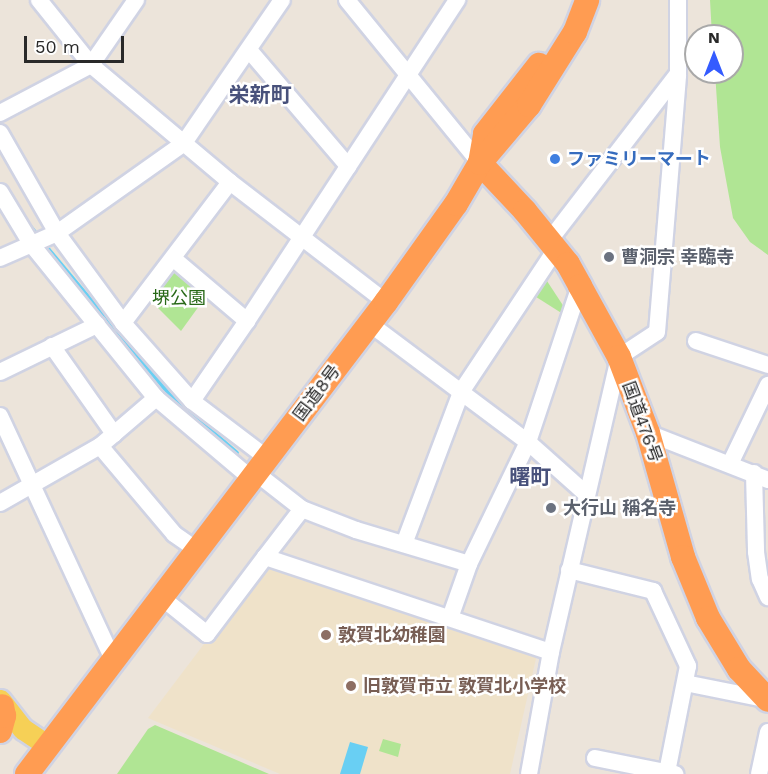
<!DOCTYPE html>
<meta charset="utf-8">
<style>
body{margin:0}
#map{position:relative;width:768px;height:774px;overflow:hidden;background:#ece4da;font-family:"Work Sans","Noto Sans JP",sans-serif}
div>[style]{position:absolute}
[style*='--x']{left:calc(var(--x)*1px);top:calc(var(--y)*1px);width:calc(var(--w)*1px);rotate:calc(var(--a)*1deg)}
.education>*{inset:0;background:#efe2c9}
.green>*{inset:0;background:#b0e594}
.water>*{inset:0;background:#69cff3}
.stream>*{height:4px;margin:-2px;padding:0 2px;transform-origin:2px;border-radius:2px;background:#69cff3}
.roads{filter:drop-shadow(2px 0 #d0d3e3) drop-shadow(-2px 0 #d0d3e3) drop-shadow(0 2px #d0d3e3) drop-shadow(0 -2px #d0d3e3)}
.minor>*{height:16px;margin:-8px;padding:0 8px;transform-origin:8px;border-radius:8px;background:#fff}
.major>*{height:21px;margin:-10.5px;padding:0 10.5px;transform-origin:10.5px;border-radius:10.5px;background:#f6d056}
.highway>*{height:24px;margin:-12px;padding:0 12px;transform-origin:12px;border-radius:12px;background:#ff9c52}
.dots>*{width:16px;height:16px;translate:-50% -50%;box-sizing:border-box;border:3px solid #fff;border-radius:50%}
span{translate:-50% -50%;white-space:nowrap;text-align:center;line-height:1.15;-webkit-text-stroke:5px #fff;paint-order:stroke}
.shop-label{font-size:18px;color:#366cbe;font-weight:700}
.left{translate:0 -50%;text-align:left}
.worship-label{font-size:18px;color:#5b616d;font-weight:700}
.park-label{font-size:18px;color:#286917}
.street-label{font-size:18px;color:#292929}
.education-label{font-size:18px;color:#785e54;font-weight:700}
.quarter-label{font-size:21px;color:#48517b;font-weight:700}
.north{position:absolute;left:684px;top:24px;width:60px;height:60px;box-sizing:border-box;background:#fff;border:2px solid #a9a9a9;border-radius:50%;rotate:0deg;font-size:16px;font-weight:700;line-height:24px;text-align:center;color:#292929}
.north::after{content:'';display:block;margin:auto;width:21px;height:27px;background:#345bff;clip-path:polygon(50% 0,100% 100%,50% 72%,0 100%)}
.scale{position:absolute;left:24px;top:36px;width:100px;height:27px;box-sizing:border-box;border:3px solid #292929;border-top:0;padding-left:8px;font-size:18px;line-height:21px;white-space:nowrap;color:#292929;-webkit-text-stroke:4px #fff;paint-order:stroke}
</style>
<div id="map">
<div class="education">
<i style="clip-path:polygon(266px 562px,537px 654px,510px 774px,280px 774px,148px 718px)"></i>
</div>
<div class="green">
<i style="clip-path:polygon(710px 0,768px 0,768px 255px,750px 242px,733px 218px,720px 147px,715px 72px,732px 72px,732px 36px,712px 36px)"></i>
<i style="clip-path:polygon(176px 270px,207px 295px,181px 331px,151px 301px)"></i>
<i style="clip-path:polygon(545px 278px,566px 310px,563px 314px,533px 295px)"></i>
<i style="clip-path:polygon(155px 725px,269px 774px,117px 774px,148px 729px)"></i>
<i style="clip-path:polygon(383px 739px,401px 744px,398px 757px,379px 751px)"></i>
</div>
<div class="water">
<i style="clip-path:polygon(350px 742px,368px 747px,360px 774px,340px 774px)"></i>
</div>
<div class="stream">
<i style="--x:26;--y:221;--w:19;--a:51"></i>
<i style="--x:45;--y:245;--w:197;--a:50.2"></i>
<i style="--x:171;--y:396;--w:87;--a:40.8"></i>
</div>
<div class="roads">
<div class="minor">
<i style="--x:39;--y:0;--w:83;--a:51.3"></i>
<i style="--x:91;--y:65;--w:182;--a:40.1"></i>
<i style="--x:230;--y:182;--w:197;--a:37.6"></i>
<i style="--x:347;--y:0;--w:210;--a:50.8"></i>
<i style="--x:249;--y:50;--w:153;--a:49.5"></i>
<i style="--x:0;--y:113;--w:103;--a:-27.8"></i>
<i style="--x:91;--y:65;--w:79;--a:-55.3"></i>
<i style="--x:0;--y:133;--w:115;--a:60.3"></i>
<i style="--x:57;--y:233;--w:112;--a:53.7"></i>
<i style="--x:123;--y:323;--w:104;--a:48.5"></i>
<i style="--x:192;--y:401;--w:94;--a:37.2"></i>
<i style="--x:0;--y:192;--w:62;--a:58.9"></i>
<i style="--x:32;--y:245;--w:197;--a:51"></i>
<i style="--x:156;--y:398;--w:126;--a:40.2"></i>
<i style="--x:549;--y:241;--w:210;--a:-52.4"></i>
<i style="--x:0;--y:258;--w:62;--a:-23.7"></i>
<i style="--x:57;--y:233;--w:156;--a:-35.3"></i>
<i style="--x:184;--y:143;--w:173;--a:-55.6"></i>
<i style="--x:174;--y:259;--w:96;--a:40.3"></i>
<i style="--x:123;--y:323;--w:177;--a:-52.8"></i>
<i style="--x:370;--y:324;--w:197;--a:36.8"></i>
<i style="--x:528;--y:442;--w:76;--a:41.8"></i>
<i style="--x:696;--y:341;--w:76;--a:18.4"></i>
<i style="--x:52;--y:346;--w:108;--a:54.8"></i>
<i style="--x:0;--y:372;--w:108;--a:-25.9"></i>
<i style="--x:192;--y:401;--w:97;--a:-55.5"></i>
<i style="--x:247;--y:321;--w:384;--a:-56.8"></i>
<i style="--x:0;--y:416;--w:268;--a:65.1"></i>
<i style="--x:648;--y:433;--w:129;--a:21.4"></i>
<i style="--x:100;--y:446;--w:115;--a:49.9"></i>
<i style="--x:174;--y:534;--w:28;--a:35"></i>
<i style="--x:730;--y:464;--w:88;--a:-64.3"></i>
<i style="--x:256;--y:473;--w:58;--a:38"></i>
<i style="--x:302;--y:509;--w:58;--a:21.3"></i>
<i style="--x:356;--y:530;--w:118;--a:16.7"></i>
<i style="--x:754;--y:473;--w:79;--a:88.5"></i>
<i style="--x:756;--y:552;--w:27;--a:82"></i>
<i style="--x:760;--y:579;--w:20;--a:66"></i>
<i style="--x:0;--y:503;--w:115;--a:-29.7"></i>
<i style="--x:100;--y:446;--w:74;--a:-40.6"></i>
<i style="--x:302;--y:509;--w:61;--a:127.6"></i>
<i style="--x:265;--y:557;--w:301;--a:18.4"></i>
<i style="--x:404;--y:544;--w:162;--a:-69.4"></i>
<i style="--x:461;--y:392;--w:172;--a:-56.4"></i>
<i style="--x:569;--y:570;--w:87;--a:14"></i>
<i style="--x:653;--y:591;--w:83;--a:65"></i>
<i style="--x:688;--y:666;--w:108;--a:101.2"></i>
<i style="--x:161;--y:597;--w:59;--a:38.8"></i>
<i style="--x:207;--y:634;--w:96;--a:-53"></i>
<i style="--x:450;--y:618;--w:57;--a:-70.6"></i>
<i style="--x:469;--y:564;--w:136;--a:-64.2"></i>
<i style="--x:528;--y:442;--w:164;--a:-71.6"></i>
<i style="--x:685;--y:683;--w:82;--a:11.3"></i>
<i style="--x:765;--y:699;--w:4;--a:63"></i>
<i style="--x:595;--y:758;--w:82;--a:11.3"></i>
<i style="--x:529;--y:774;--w:124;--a:-79.8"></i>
<i style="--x:551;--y:652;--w:303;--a:-77"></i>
<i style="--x:619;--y:357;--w:45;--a:-33.3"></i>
<i style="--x:657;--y:332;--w:258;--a:-85.3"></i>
<i style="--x:678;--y:75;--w:75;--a:-90"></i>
<i style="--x:759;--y:774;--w:43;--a:-77.9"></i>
</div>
<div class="major">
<i style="--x:0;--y:700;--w:37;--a:52"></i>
<i style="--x:23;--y:729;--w:30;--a:34"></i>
</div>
<div class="highway">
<i style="--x:480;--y:163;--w:66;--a:46.8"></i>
<i style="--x:525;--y:211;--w:68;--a:50.9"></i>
<i style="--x:568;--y:264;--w:25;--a:61"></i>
<i style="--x:580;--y:286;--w:81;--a:61.2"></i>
<i style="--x:619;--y:357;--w:81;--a:69.1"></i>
<i style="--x:648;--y:433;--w:129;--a:74.2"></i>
<i style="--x:683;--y:557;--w:66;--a:67.7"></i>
<i style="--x:708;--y:618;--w:60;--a:58.7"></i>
<i style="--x:739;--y:669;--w:42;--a:46.9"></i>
<i style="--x:480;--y:163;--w:29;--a:-80"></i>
<i style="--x:485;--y:134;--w:88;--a:-52"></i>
<i style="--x:0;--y:731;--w:16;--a:-75"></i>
<i style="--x:4;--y:716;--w:10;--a:-101"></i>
<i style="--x:27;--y:774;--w:593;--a:-52.74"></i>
<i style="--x:386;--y:302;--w:120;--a:-54.5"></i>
<i style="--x:456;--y:204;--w:48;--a:-59.7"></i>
<i style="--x:480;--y:163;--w:76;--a:-49.8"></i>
<i style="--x:529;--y:105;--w:86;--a:-57.8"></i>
<i style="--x:575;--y:32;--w:34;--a:-69"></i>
</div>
</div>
<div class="dots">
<i style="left:555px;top:159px;background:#3f7fe0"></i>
<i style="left:609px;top:257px;background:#6b7280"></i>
<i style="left:551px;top:508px;background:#6b7280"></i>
<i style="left:326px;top:635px;background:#8d6e63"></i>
<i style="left:351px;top:686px;background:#8d6e63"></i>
</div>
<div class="shop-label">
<span class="left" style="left:567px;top:159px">ファミリーマート</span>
</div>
<div class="worship-label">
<span class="left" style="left:621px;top:257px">曹洞宗 幸臨寺</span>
<span class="left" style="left:563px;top:508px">大行山 稱名寺</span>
</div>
<div class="park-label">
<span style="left:179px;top:298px">堺公園</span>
</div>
<div class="street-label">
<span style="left:317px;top:393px;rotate:-53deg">国道8号</span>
<span style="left:642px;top:422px;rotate:70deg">国道476号</span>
</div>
<div class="education-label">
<span class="left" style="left:338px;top:635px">敦賀北幼稚園</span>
<span class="left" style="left:363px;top:686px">旧敦賀市立 敦賀北小学校</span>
</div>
<div class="quarter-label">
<span style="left:260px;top:95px">栄新町</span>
<span style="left:530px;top:477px">曙町</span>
</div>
<div class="north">N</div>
<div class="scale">50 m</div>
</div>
